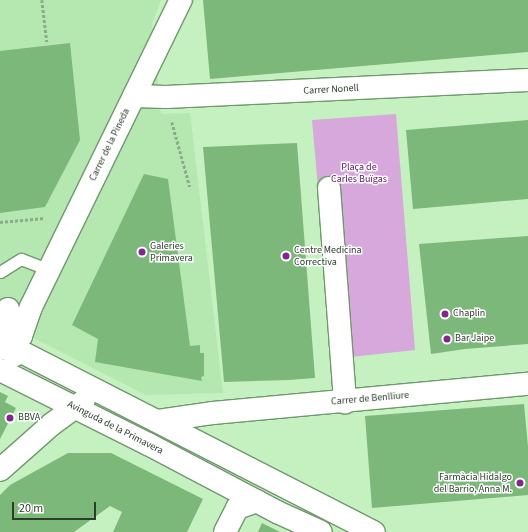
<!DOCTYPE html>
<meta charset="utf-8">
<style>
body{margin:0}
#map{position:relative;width:528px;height:532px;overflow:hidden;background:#c5f1c1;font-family:"Source Sans 3",sans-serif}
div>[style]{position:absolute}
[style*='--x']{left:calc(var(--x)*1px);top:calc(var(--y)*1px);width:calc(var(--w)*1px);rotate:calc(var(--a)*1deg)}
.built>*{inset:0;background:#b5e7b1}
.green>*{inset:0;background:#d6a8db}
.building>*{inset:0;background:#7cb879}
.path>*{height:2.5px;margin-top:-1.25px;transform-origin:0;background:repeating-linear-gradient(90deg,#8aac87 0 3px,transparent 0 5px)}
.roads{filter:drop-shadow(1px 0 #6f986c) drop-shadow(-1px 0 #6f986c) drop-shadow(0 1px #6f986c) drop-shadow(0 -1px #6f986c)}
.service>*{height:11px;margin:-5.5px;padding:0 5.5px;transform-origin:5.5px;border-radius:5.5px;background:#fff}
.minor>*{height:22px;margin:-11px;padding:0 11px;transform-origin:11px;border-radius:11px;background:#fff}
.dots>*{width:11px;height:11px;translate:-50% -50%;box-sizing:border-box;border:2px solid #fff;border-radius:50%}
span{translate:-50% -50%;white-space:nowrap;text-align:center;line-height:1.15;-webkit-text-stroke:3px #fff;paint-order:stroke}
.street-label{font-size:10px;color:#2c3d2b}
.park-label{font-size:10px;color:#581361}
.poi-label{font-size:10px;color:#2c3d2b}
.left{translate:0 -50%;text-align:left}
.right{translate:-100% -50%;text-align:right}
.scale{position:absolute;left:12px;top:502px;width:84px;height:18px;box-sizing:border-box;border:2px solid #2c3d2b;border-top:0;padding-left:5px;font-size:12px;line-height:14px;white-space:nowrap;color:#2c3d2b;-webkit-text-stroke:3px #fff;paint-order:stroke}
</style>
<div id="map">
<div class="built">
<i style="clip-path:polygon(0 0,161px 0,152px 23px,161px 114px,190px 113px,223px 393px,146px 395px,0 321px)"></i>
</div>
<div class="green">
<i style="clip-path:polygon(396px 114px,415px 350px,333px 359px,312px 120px)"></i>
</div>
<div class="building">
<i style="clip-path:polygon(203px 0,528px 0,528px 52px,210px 79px)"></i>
<i style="clip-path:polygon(70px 43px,80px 140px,45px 207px,0 213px,0 51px)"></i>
<i style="clip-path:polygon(528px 120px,528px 199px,413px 209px,406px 130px)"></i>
<i style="clip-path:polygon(297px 143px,315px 378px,289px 380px,224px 382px,203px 147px)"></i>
<i style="clip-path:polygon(144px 174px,168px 179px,190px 346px,200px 345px,200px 353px,204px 353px,204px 376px,201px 377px,202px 381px,95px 362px,98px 339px,72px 325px)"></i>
<i style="clip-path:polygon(528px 236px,528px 344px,465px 349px,431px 354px,419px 244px)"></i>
<i style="clip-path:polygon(0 392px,8px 396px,5px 402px,16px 408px,0 439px)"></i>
<i style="clip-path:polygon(524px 404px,528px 447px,528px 495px,372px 508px,365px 416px)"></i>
<i style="clip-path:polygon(68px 453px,111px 453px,203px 499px,187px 532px,113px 532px,122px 512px,110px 506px,74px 532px,0 532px,0 495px,10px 485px)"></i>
<i style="clip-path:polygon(262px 523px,280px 532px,258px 532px)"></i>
</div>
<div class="path">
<i style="--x:42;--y:0;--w:42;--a:83.2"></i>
<i style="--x:172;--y:122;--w:67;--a:74.5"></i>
<i style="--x:0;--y:222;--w:45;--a:-5.1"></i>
</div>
<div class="roads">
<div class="service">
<i style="--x:0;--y:272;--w:25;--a:-32"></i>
<i style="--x:21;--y:259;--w:30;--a:21"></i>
</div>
<div class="minor">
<i style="--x:134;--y:96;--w:32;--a:2"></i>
<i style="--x:166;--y:97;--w:362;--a:-2.7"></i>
<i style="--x:329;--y:188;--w:215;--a:85.7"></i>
<i style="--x:8;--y:309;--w:20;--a:90"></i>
<i style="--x:8;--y:329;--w:27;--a:77"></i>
<i style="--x:0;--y:341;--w:420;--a:27.1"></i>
<i style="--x:0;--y:349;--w:25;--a:-32"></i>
<i style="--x:21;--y:336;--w:31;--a:-71"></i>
<i style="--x:31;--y:307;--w:342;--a:-64"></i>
<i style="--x:0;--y:370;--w:165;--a:26.6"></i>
<i style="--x:148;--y:444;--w:146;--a:27.8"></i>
<i style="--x:277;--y:512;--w:48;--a:24.4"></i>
<i style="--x:158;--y:421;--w:56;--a:-8.3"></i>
<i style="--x:213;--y:413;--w:316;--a:-5.3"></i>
<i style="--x:0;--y:470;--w:69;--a:-41.5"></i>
<i style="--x:52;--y:424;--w:39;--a:-36"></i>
<i style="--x:225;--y:532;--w:27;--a:-63"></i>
<i style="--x:237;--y:508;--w:21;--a:-19"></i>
</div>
</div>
<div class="dots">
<i style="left:142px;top:252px;background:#83248f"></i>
<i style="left:286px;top:256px;background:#83248f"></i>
<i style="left:445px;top:314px;background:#83248f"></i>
<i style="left:447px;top:339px;background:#83248f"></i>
<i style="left:10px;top:418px;background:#83248f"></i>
<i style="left:520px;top:483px;background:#83248f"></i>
</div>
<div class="street-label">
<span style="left:331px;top:90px;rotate:-3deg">Carrer Nonell</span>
<span style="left:110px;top:145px;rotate:-64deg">Carrer de la Pineda</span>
<span style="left:370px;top:399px;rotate:-5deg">Carrer de Benlliure</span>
<span style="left:115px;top:428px;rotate:27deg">Avinguda de la Primavera</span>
</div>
<div class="park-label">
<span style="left:359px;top:173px">Plaça de<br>Carles Buïgas</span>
</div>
<div class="poi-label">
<span class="left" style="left:150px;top:252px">Galeries<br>Primavera</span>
<span class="left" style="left:294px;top:256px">Centre Medicina<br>Correctiva</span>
<span class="left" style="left:453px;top:314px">Chaplin</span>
<span class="left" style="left:455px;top:339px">Bar Jaipe</span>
<span class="left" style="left:18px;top:418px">BBVA</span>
<span class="right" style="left:512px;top:483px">Farmàcia Hidalgo<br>del Barrio, Anna M.</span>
</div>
<div class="scale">20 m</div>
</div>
